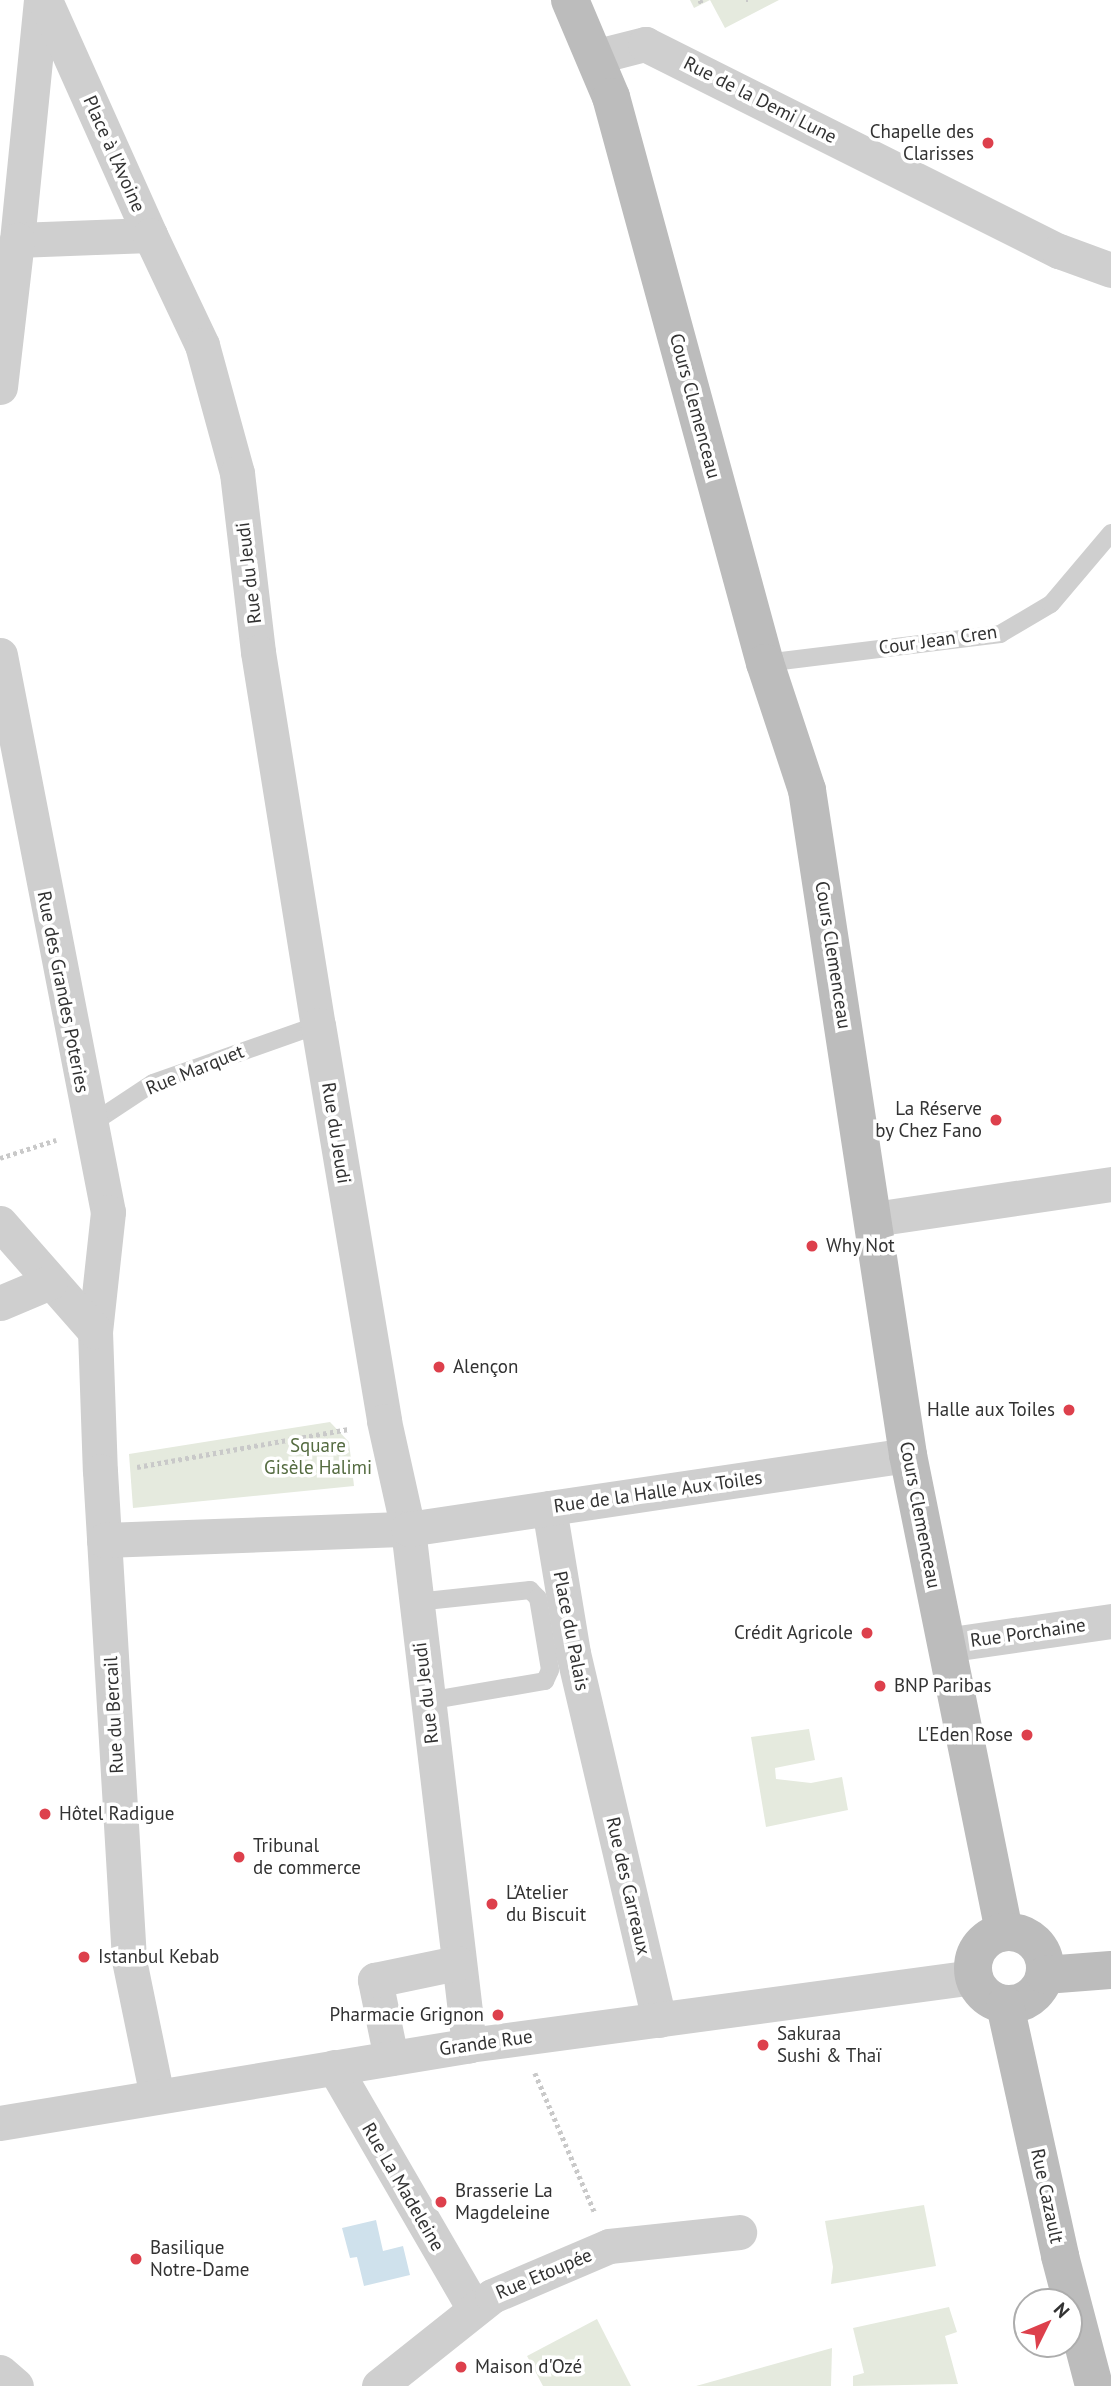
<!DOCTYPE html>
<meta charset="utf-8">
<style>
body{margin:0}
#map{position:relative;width:1111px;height:2386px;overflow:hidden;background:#fff;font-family:"PT Sans",sans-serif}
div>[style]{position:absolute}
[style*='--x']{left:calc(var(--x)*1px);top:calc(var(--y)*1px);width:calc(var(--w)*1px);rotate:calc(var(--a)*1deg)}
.green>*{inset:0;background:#e5eade}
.water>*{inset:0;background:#cfe1ec}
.path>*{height:4.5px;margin-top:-2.25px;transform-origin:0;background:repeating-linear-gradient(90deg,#c9c9c9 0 3.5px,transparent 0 7px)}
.lane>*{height:18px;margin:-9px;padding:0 9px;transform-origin:9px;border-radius:9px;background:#cfcfcf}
.street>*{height:35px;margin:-17.5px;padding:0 17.5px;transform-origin:17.5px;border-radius:17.5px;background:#cfcfcf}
.secondary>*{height:38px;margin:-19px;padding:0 19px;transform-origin:19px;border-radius:19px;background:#bcbcbc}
.secondary>.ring{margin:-19px;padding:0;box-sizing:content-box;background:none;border:38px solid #bcbcbc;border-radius:50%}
.dots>*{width:19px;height:19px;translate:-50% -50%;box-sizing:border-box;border:4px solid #fff;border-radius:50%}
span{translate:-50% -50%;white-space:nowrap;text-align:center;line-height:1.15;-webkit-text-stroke:7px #fff;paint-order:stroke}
.street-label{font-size:19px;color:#323232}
.poi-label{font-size:19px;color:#323232}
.right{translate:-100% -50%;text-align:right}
.left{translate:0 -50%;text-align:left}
.park-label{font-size:19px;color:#556c41}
.north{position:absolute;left:1013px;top:2288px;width:70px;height:70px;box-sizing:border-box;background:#fff;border:2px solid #adadad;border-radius:50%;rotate:47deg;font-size:19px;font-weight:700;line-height:28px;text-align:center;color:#323232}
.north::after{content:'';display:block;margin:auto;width:24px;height:32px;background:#dd404c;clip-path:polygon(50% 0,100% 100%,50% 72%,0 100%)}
</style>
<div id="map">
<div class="green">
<i style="clip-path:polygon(690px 0,779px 0,725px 28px,710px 0,694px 8px)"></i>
<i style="clip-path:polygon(330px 1422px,349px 1442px,354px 1486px,133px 1508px,129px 1454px)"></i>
<i style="clip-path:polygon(809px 1729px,815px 1760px,775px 1768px,776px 1779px,811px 1783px,842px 1777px,848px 1810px,766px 1827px,751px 1737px)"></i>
<i style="clip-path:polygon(924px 2205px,936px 2266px,831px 2284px,833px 2267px,825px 2221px)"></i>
<i style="clip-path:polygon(949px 2307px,957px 2332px,945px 2336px,958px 2384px,853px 2386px,853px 2376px,864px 2373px,853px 2328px)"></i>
<i style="clip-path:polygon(597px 2319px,631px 2386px,543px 2386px,527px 2356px)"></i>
<i style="clip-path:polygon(832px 2348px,831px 2386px,696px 2386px)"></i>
</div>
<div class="water">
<i style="clip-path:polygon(376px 2220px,383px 2251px,403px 2246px,410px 2275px,364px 2286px,357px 2257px,350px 2258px,342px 2228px)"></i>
</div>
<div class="path">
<i style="--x:700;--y:0;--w:4;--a:63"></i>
<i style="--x:746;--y:0;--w:2;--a:0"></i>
<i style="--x:0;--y:1158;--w:59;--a:-17.8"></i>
<i style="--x:137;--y:1467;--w:215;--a:-10.2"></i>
<i style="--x:535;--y:2073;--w:152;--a:66.8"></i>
</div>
<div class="lane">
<i style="--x:765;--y:663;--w:237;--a:-7"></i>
<i style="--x:1000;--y:634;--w:59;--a:-30.5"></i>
<i style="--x:1051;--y:604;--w:93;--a:-49.8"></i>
<i style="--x:88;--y:1126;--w:78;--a:-33.5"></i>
<i style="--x:153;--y:1083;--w:175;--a:-19.4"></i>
<i style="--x:416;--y:1602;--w:115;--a:-6"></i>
<i style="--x:530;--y:1590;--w:11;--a:45"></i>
<i style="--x:538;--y:1598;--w:73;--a:80.5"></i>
<i style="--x:550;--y:1670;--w:12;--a:114"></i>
<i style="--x:545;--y:1681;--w:120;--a:170.4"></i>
</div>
<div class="street">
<i style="--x:41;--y:0;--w:241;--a:95.7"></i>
<i style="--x:17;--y:240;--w:133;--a:-2.2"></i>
<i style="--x:150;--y:235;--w:257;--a:-114.1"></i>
<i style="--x:594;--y:57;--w:53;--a:-14.3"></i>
<i style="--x:645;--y:44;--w:463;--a:26.6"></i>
<i style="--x:1059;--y:251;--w:55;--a:20.1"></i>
<i style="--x:150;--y:235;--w:122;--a:64.7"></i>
<i style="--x:202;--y:345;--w:133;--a:74.7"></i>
<i style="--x:237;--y:473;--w:180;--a:83.3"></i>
<i style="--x:258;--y:652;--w:378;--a:80.9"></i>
<i style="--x:318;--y:1025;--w:401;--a:80.5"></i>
<i style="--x:384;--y:1421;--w:111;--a:77.5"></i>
<i style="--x:408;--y:1529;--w:520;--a:83.26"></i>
<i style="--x:0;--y:387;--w:148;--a:-83.4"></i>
<i style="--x:0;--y:655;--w:567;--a:79.03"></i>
<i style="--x:108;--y:1212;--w:120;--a:96.2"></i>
<i style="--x:95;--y:1331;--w:140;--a:88"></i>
<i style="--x:100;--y:1471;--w:490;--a:86.6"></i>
<i style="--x:129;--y:1960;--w:139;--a:78.4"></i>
<i style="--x:874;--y:1219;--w:240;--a:-8.4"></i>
<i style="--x:0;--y:1223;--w:144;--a:48.7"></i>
<i style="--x:0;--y:1303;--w:54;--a:-22.8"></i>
<i style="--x:549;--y:1508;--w:147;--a:80.6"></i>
<i style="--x:573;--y:1653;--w:377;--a:76.8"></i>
<i style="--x:104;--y:1540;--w:304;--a:-2.1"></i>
<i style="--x:408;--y:1529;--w:505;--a:-8.42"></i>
<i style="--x:945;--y:1645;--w:168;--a:-8.2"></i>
<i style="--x:391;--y:2058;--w:80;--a:-101.6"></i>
<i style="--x:375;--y:1980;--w:84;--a:-11.7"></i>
<i style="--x:334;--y:2067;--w:277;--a:59.9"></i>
<i style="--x:0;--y:2123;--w:475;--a:-9.4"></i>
<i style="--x:469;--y:2045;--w:510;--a:-7.67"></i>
<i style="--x:0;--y:2372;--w:21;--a:41"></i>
<i style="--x:379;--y:2386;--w:144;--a:-38.5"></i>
<i style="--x:492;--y:2296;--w:127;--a:-23.1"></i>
<i style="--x:609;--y:2246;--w:131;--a:-6.1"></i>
</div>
<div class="secondary">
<i style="--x:570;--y:0;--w:105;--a:67.1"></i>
<i style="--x:611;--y:97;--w:587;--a:74.78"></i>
<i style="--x:765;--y:663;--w:134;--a:71.7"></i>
<i style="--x:807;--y:790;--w:673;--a:81.36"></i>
<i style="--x:908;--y:1455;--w:487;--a:78.6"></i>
<i class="ring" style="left:973px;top:1932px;width:34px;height:34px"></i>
<i style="--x:1045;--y:1975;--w:66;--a:-4.3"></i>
<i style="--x:1005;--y:2005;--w:257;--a:77.6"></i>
<i style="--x:1060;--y:2256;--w:134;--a:75.3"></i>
</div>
<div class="dots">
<i style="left:988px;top:143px;background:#dd404c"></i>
<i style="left:996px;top:1120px;background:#dd404c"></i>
<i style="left:812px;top:1246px;background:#dd404c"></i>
<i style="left:439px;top:1367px;background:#dd404c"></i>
<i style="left:1069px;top:1410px;background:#dd404c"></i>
<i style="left:867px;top:1633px;background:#dd404c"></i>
<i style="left:880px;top:1686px;background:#dd404c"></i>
<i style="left:1027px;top:1735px;background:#dd404c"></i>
<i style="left:45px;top:1814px;background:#dd404c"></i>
<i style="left:239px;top:1857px;background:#dd404c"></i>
<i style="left:492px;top:1904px;background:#dd404c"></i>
<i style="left:84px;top:1957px;background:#dd404c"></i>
<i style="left:498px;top:2015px;background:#dd404c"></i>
<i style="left:763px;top:2045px;background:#dd404c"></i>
<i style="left:441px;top:2202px;background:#dd404c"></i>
<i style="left:136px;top:2259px;background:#dd404c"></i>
<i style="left:461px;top:2367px;background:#dd404c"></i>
</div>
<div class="street-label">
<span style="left:760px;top:100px;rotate:27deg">Rue de la Demi Lune</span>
<span style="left:114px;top:154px;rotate:66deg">Place à l'Avoine</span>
<span style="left:695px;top:406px;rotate:75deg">Cours Clemenceau</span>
<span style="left:249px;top:573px;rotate:-97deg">Rue du Jeudi</span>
<span style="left:938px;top:640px;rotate:-8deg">Cour Jean Cren</span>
<span style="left:833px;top:955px;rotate:81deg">Cours Clemenceau</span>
<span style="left:63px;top:992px;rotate:79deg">Rue des Grandes Poteries</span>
<span style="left:195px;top:1070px;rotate:-22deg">Rue Marquet</span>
<span style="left:336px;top:1133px;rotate:81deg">Rue du Jeudi</span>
<span style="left:658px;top:1492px;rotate:-8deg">Rue de la Halle Aux Toiles</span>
<span style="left:920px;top:1515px;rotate:79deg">Cours Clemenceau</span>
<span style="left:571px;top:1631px;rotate:79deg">Place du Palais</span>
<span style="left:1028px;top:1633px;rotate:-8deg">Rue Porchaine</span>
<span style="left:426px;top:1693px;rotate:-97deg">Rue du Jeudi</span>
<span style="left:114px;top:1715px;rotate:-93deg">Rue du Bercail</span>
<span style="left:628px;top:1886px;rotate:77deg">Rue des Carreaux</span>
<span style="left:486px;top:2043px;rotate:-8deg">Grande Rue</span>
<span style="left:403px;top:2187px;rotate:60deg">Rue La Madeleine</span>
<span style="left:1047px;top:2196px;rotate:78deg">Rue Cazault</span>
<span style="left:544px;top:2274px;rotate:-23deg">Rue Etoupée</span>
</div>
<div class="poi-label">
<span class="right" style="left:974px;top:143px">Chapelle des<br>Clarisses</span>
<span class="right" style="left:982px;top:1120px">La Réserve<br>by Chez Fano</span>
<span class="left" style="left:826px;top:1246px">Why Not</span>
<span class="left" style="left:453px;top:1367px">Alençon</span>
<span class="right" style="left:1055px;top:1410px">Halle aux Toiles</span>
<span class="right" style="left:853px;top:1633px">Crédit Agricole</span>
<span class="left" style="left:894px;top:1686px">BNP Paribas</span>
<span class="right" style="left:1013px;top:1735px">L'Eden Rose</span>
<span class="left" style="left:59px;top:1814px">Hôtel Radigue</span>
<span class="left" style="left:253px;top:1857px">Tribunal<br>de commerce</span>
<span class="left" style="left:506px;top:1904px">L’Atelier<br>du Biscuit</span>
<span class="left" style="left:98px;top:1957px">Istanbul Kebab</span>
<span class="right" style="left:484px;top:2015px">Pharmacie Grignon</span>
<span class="left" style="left:777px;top:2045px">Sakuraa<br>Sushi &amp; Thaï</span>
<span class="left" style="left:455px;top:2202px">Brasserie La<br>Magdeleine</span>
<span class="left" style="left:150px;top:2259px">Basilique<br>Notre-Dame</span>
<span class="left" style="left:475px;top:2367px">Maison d'Ozé</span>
</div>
<div class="park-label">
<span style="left:318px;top:1457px">Square<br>Gisèle Halimi</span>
</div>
<div class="north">N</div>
</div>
